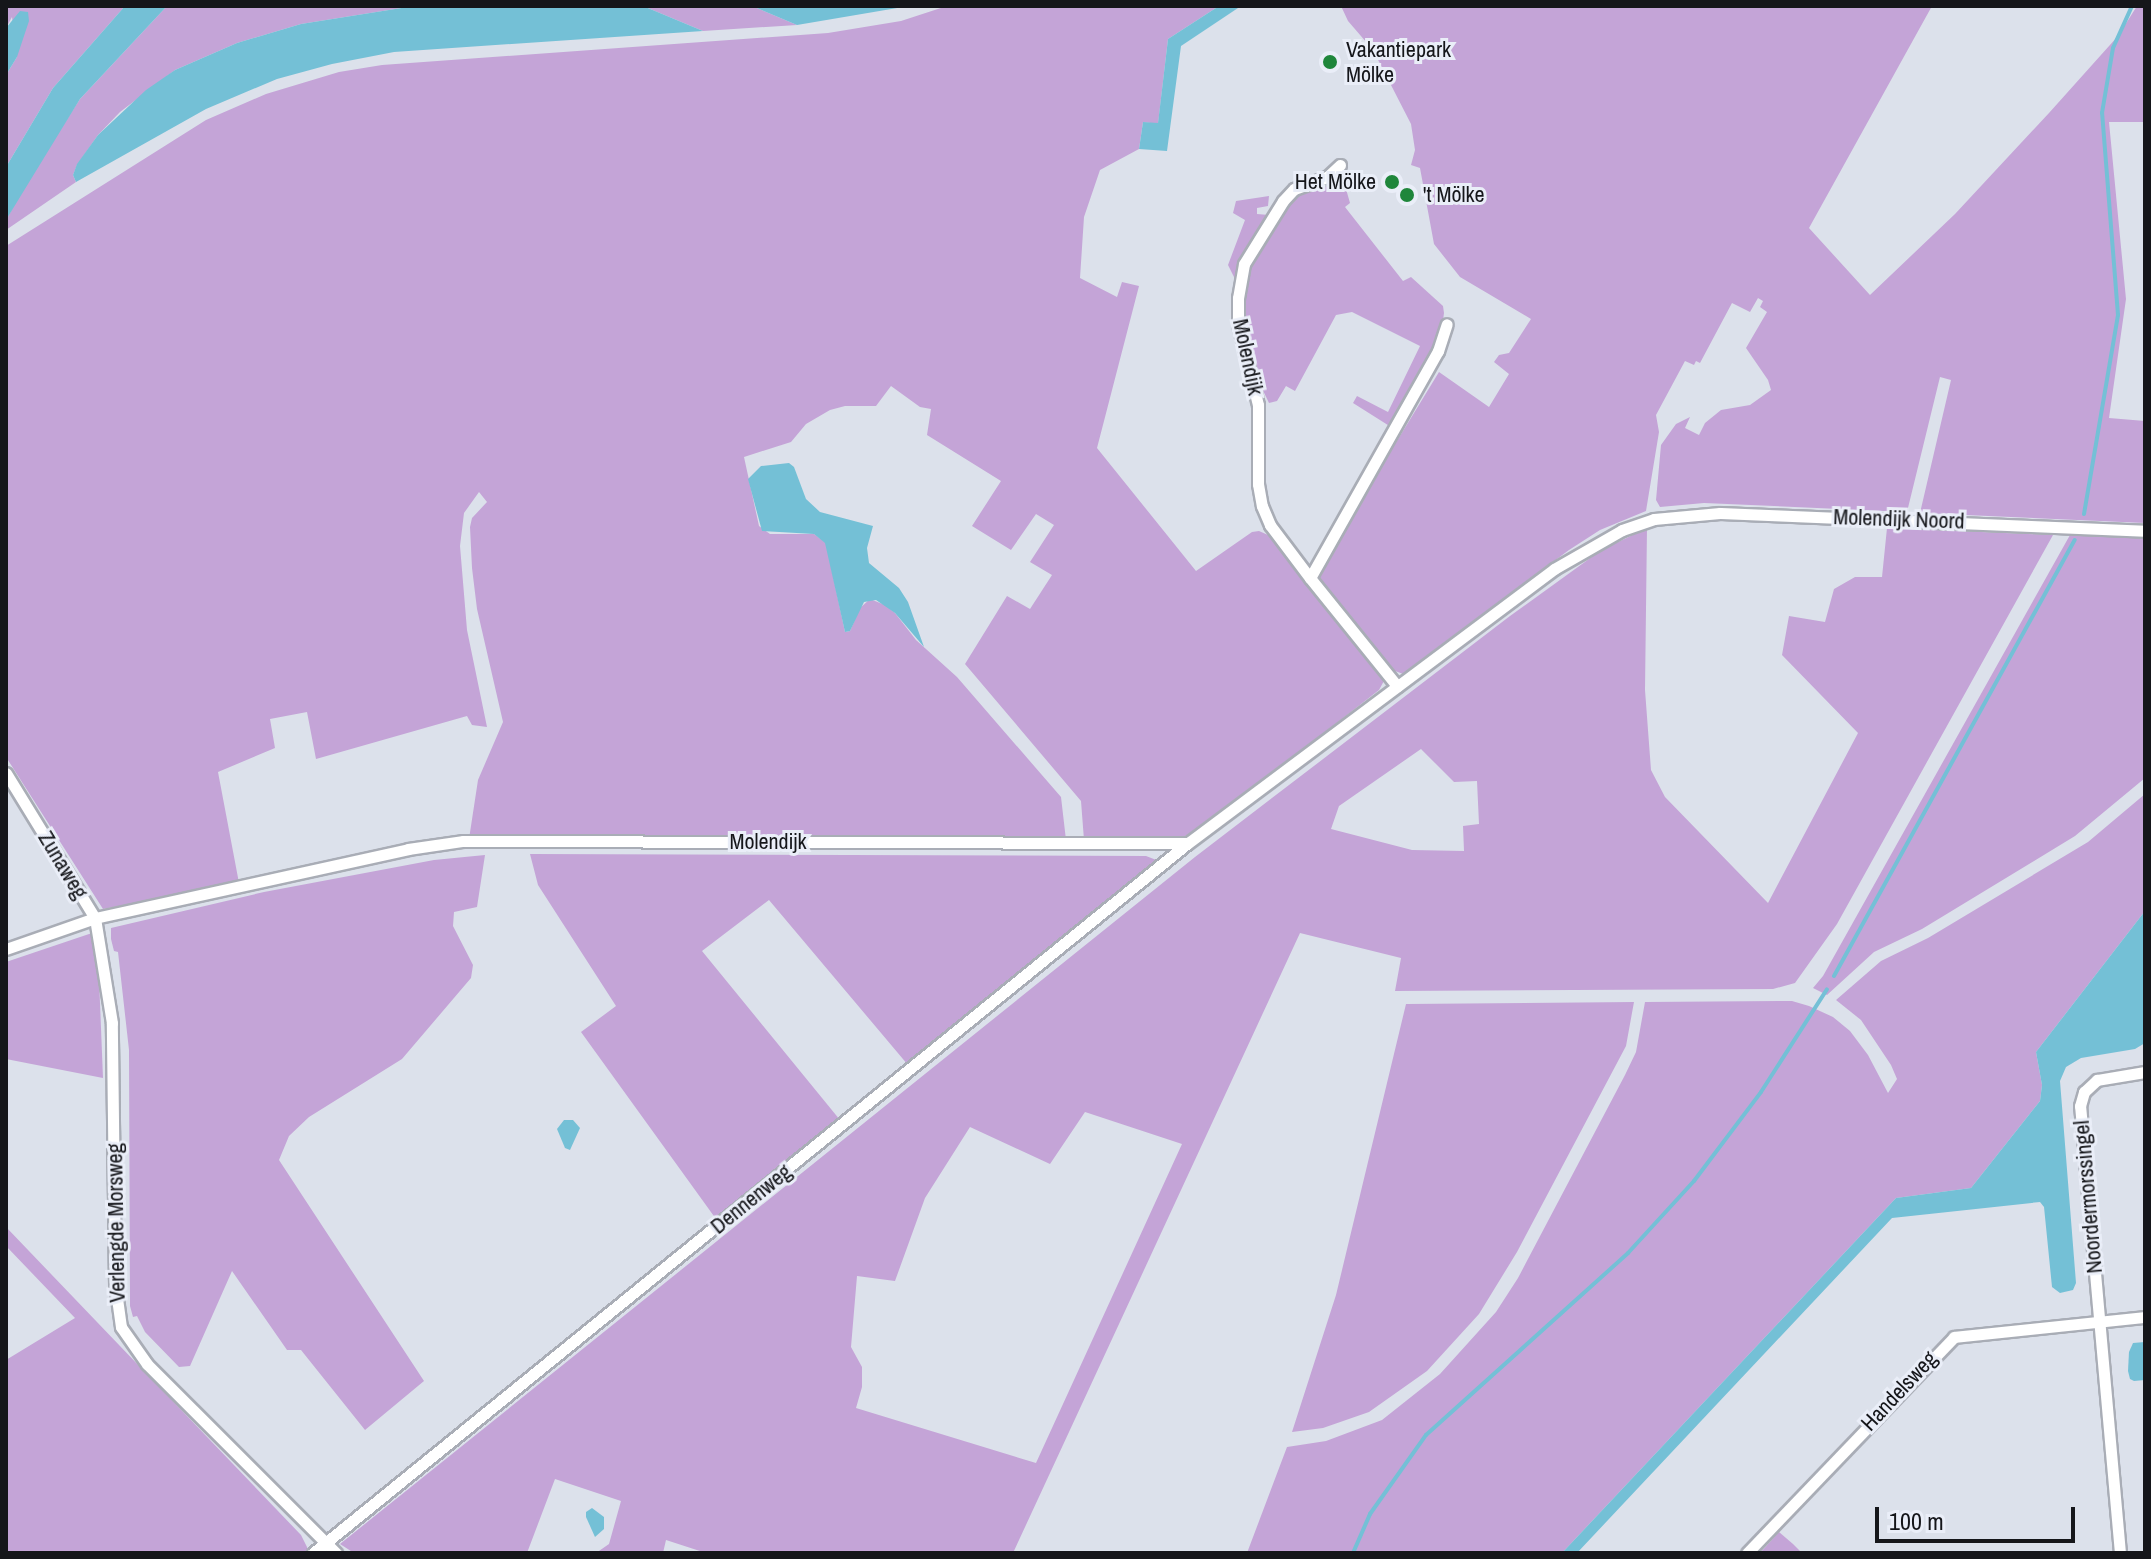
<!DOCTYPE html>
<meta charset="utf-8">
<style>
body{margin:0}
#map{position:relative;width:2151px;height:1559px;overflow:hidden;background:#dce1eb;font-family:"Archivo Narrow",sans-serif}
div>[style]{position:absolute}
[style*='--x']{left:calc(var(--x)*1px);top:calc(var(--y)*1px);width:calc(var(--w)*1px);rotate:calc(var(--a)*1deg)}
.green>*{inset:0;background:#c4a4d7}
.water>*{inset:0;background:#74c0d6}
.stream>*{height:4px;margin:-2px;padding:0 2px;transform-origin:2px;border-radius:2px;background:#74c0d6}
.roads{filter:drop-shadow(2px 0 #a9adb6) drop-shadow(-2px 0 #a9adb6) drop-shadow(0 2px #a9adb6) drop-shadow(0 -2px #a9adb6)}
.street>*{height:11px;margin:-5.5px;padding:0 5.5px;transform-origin:5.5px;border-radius:5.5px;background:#fff}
.dots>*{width:22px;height:22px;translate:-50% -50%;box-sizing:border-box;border:4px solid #eaeef8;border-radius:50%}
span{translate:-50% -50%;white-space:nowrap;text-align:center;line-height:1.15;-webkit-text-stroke:6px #eaeef8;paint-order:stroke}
.poi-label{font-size:22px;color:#15161a}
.left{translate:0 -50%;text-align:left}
.right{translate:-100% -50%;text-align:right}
.street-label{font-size:22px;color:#15161a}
.frame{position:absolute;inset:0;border:8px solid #15161a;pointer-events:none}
.scale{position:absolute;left:1875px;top:1507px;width:200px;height:36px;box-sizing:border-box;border:4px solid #15161a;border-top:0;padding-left:10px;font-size:24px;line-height:28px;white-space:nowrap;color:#15161a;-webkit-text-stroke:6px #eaeef8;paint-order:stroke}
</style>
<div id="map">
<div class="green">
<i style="clip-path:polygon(6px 6px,125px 6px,53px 88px,6px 167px,6px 75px,17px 57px,12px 17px,6px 28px)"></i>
<i style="clip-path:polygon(167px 6px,414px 6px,301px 24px,237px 43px,175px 70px,120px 112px,98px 135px,77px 165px,73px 175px,76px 182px,6px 230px,6px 220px,33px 172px,80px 99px)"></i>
<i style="clip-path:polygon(643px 6px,752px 6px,797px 25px,703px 31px)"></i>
<i style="clip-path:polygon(947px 6px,1219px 6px,1168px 39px,1158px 124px,1143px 122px,1139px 149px,1100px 170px,1084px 217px,1080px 278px,1117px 297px,1122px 282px,1139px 286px,1097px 448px,1196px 571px,1252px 532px,1259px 531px,1275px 538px,1385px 679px,1379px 690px,1198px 831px,1182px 837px,1084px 840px,1081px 801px,965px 664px,1007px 596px,1030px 609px,1052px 575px,1030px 562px,1054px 525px,1036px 514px,1011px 550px,972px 526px,1001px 481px,927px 435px,931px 409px,920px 407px,891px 386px,876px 406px,845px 406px,830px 410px,806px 424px,791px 442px,744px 457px,759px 526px,770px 534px,814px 534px,826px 543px,845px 632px,850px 631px,860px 608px,870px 599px,885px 605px,895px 613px,916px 640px,957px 677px,1061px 797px,1066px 840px,469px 839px,478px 780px,503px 722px,477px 609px,472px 568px,470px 527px,472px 518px,487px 502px,479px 492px,464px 513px,460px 546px,467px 630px,487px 727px,472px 725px,467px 716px,316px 759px,307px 712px,270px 719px,275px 748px,218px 772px,239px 883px,103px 909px,6px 757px,6px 246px,206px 120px,266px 94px,339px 72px,382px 65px,828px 33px,901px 21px)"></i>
<i style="clip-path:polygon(1341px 6px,1932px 6px,1809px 228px,1870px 295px,1955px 214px,2049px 113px,2118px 36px,2137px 6px,2145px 6px,2145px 122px,2109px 122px,2126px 299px,2109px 418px,2145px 421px,2145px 523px,1920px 513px,1951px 380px,1940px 377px,1907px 512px,1704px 503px,1660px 507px,1656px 500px,1661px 445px,1676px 424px,1690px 417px,1685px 428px,1699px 435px,1705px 423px,1721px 410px,1750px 405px,1771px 390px,1768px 380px,1746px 348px,1767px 312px,1760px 307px,1763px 301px,1758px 298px,1750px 312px,1732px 303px,1700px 363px,1696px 361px,1694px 365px,1685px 361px,1656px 415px,1659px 432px,1646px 511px,1600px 530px,1569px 550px,1403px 674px,1390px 669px,1324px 593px,1319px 580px,1320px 567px,1439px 372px,1489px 407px,1509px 374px,1494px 362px,1499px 355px,1509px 353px,1531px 319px,1460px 277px,1434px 244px,1420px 168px,1411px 165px,1415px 150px,1411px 124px,1373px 50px,1348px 21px)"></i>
<i style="clip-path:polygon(1334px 179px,1344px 182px,1350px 203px,1345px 207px,1403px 281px,1411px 277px,1443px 306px,1444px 313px,1441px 335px,1391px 427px,1353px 403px,1357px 396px,1388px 412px,1420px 346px,1352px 312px,1336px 315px,1295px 391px,1286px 386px,1277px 401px,1269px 403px,1256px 376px,1244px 325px,1242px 302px,1249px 264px,1287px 201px)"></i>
<i style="clip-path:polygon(1269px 196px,1268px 206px,1257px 208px,1257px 214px,1269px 215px,1236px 281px,1228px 265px,1245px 220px,1233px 213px,1236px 201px)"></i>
<i style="clip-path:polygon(evenodd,1647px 528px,1645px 690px,1651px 770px,1665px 797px,1768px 903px,1858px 733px,1782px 655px,1789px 616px,1825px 622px,1834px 589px,1855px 577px,1882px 577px,1887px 528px,2053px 535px,1837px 924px,1795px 983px,1773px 989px,1395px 991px,1401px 958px,1300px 933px,1013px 1553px,706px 1553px,666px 1540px,663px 1553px,596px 1553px,609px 1544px,621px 1501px,555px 1479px,527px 1553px,354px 1553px,340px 1544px,1195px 857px,1510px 616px,1600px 551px,1647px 528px,1421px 749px,1454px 782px,1477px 781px,1479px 824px,1463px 826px,1464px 851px,1412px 850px,1331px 829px,1339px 806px,1421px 749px,1647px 528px,1085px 1112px,1182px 1144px,1036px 1463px,856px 1408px,862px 1387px,862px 1367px,851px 1347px,857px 1276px,895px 1281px,925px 1198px,970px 1127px,1050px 1164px,1085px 1112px)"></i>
<i style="clip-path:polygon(2070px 535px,2145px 538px,2145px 778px,2075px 836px,1922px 929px,1874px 952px,1827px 995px,1813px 988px,1823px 976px)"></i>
<i style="clip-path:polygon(2145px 794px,2145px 911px,2036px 1052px,2042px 1085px,2040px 1101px,1971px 1188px,1896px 1198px,1562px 1553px,1247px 1553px,1287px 1447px,1326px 1441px,1382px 1420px,1440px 1374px,1496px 1312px,1518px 1278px,1625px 1075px,1636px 1052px,1645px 1002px,1792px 1001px,1809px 1006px,1833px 1017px,1850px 1031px,1868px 1055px,1888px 1093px,1897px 1079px,1891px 1065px,1861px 1020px,1836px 1000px,1881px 961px,1928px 938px,2088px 842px)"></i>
<i style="clip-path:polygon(530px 854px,1146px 856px,1159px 861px,908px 1065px,769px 900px,702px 951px,840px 1120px,716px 1219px,581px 1032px,616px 1006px,538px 885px)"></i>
<i style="clip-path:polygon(485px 855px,477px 907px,454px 912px,453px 926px,473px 965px,471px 978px,402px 1059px,309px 1117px,289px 1136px,279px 1160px,424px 1381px,365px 1430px,301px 1350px,287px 1350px,232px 1271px,190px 1366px,179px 1367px,145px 1332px,137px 1316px,133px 1317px,130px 1306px,129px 1050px,118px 952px,114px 951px,111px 939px,111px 928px,264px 892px,434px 860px)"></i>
<i style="clip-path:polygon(92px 933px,98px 953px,103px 1078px,6px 1059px,6px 962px)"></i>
<i style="clip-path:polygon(1634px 1002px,1626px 1046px,1517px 1252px,1479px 1314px,1427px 1371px,1369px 1412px,1323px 1428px,1292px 1432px,1336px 1295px,1406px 1004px)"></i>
<i style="clip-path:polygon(6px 1227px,301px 1535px,308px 1549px,303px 1553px,6px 1553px,6px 1360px,75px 1318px,6px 1246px)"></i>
<i style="clip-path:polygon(1779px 1532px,1793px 1544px,1802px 1553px,1760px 1553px)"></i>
</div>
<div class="water">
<i style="clip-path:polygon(125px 6px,167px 6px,80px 99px,6px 220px,6px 167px,53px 88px)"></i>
<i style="clip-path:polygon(414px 6px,643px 6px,703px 31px,394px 52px,332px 64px,277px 79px,206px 109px,76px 182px,73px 175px,77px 164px,98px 135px,146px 90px,175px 70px,237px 43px,301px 24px)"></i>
<i style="clip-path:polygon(752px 6px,909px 6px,797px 25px)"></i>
<i style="clip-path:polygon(1219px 6px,1241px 6px,1181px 46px,1167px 151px,1139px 149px,1143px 122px,1158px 123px,1168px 39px)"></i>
<i style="clip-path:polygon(20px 11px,28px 12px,29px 21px,17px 57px,6px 75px,6px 28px)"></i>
<i style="clip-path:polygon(789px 463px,794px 467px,806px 499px,820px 512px,873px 526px,867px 548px,869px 563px,899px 588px,908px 602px,924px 647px,895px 613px,876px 600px,864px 602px,850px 631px,845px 632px,825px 543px,814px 534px,762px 531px,748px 479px,761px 466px)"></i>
<i style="clip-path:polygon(2145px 911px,2145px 1043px,2135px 1049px,2081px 1058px,2066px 1067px,2060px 1081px,2076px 1283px,2073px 1290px,2060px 1293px,2052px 1287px,2044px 1207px,2040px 1202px,1892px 1218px,1577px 1553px,1562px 1553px,1896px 1198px,1971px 1188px,2040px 1101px,2042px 1085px,2036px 1052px)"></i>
<i style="clip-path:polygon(564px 1120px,573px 1120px,580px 1128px,570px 1150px,565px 1148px,557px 1129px)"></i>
<i style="clip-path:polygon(2145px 1342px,2145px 1380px,2134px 1381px,2130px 1379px,2128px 1371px,2129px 1352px,2133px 1343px)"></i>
<i style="clip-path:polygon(592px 1508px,604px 1517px,604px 1529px,595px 1537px,586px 1517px,586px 1512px)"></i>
</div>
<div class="stream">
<i style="--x:2084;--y:514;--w:202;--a:-80.3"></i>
<i style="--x:2118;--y:315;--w:203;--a:-94.5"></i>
<i style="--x:2102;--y:113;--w:66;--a:-80.4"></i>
<i style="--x:2113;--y:48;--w:46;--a:-65.7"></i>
<i style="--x:1834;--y:976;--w:498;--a:-61.1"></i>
<i style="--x:1353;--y:1553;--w:43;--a:-66.4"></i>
<i style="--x:1370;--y:1514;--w:97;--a:-54.7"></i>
<i style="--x:1426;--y:1435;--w:272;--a:-42"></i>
<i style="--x:1628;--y:1253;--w:98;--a:-47.5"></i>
<i style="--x:1694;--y:1181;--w:111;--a:-53"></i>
<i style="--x:1761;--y:1092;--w:122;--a:-57.3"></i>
</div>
<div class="roads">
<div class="street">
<i style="--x:1340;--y:165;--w:18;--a:137"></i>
<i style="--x:1327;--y:177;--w:35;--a:160"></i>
<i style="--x:1294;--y:189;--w:16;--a:133"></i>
<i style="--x:1283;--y:201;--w:74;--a:121.8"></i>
<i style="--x:1244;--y:264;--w:35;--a:100"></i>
<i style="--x:1238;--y:298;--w:26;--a:90"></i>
<i style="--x:1238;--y:324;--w:83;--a:76.1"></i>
<i style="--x:1258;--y:405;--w:79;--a:90"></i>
<i style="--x:1258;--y:484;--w:22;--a:80"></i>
<i style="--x:1262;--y:506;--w:21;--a:67"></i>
<i style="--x:1270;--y:525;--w:66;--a:53"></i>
<i style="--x:1310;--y:578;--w:139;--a:51.1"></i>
<i style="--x:1310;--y:578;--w:261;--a:-60.6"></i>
<i style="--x:1438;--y:351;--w:28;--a:-72"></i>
<i style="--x:6;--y:773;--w:170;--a:58.5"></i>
<i style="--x:95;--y:918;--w:94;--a:160.8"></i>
<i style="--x:313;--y:1553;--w:1127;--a:-39.06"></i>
<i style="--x:1188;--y:843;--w:457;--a:-36.8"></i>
<i style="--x:1554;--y:569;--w:78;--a:-29.8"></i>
<i style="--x:1622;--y:530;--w:34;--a:-19"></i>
<i style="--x:1654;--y:519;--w:66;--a:-5.2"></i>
<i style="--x:1720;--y:513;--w:425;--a:2.4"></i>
<i style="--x:336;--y:1553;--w:267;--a:-135"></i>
<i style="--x:147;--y:1364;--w:45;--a:-125.1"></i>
<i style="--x:121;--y:1327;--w:43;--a:-97.9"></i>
<i style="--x:115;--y:1284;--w:261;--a:-90.7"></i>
<i style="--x:112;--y:1023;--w:106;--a:-99.2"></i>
<i style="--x:95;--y:918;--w:321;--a:-12.4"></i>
<i style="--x:408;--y:849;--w:56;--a:-8.3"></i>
<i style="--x:463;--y:841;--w:724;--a:0.16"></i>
<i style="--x:1747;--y:1553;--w:299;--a:-46.2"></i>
<i style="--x:1954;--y:1337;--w:192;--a:-6"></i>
<i style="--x:2120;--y:1553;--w:449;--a:-95.1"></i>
<i style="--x:2080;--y:1106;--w:15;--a:-74"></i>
<i style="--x:2084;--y:1092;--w:18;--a:-43"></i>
<i style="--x:2097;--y:1080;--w:49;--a:-9.5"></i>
</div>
</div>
<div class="dots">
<i style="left:1330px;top:62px;background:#1f863b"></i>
<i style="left:1392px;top:182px;background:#1f863b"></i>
<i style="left:1407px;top:195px;background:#1f863b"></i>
</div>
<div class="poi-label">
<span class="left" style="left:1346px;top:62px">Vakantiepark<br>Mölke</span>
<span class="right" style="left:1376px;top:182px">Het Mölke</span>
<span class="left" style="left:1423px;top:195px">'t Mölke</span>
</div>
<div class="street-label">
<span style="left:1248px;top:357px;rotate:78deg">Molendijk</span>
<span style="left:1899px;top:519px;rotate:2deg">Molendijk Noord</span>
<span style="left:768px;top:842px">Molendijk</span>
<span style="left:63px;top:865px;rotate:59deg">Zunaweg</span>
<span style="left:2088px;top:1197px;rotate:-95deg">Noordermorssingel</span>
<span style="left:751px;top:1199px;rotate:-39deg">Dennenweg</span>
<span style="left:116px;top:1223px;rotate:-91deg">Verlengde Morsweg</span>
<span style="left:1899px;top:1391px;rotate:-47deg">Handelsweg</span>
</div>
<div class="frame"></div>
<div class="scale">100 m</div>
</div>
